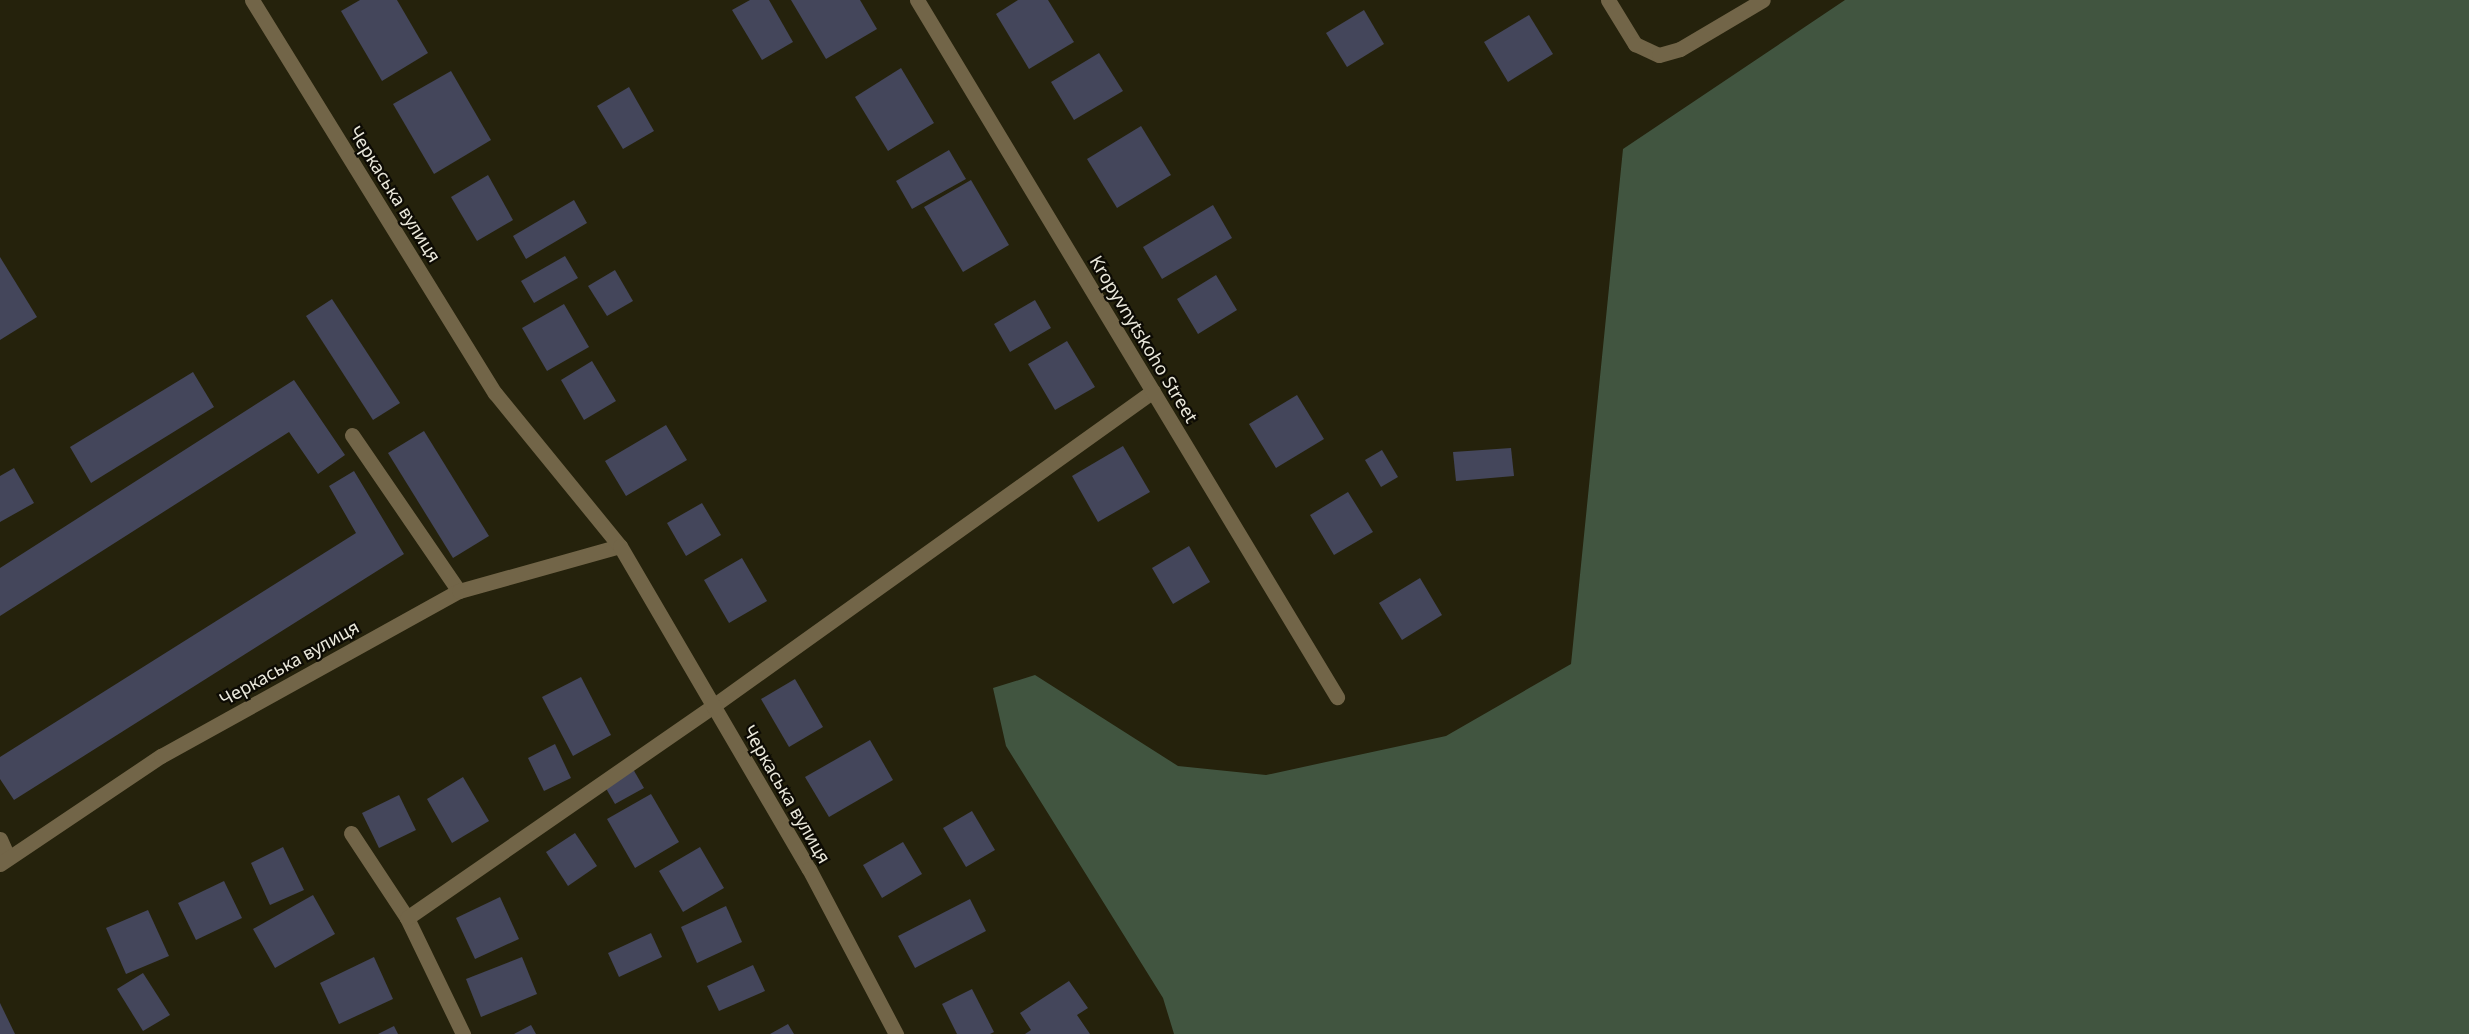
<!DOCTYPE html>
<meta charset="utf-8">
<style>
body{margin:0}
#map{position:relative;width:2469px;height:1034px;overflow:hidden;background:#25220c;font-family:"Noto Sans",sans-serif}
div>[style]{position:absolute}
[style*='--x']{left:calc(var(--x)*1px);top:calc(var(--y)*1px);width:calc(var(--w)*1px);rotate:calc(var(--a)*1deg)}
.forest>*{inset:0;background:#415540}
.building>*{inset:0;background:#44465b}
.service>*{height:15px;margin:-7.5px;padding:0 7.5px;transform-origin:7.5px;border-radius:7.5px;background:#726548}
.minor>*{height:15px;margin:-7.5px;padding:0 7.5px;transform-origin:7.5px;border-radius:7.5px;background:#726548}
span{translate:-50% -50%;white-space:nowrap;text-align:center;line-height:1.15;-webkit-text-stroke:4.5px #0d0b04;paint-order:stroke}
.street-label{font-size:18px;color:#eae8db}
</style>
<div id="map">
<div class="forest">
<i style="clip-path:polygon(1845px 0,2469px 0,2469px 1034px,1174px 1034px,1163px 998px,1006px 746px,993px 688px,1035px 675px,1178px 766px,1266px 775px,1446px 736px,1571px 664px,1623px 149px)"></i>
</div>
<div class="building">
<i style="clip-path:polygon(360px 0,397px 0,428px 53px,382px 81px,341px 11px)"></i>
<i style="clip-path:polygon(750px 0,769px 0,793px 42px,762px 60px,732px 10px)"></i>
<i style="clip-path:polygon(791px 0,860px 0,877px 29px,826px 59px)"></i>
<i style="clip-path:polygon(1018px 0,1048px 0,1074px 42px,1029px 69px,996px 14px)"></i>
<i style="clip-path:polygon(1364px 10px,1384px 44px,1347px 67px,1326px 33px)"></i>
<i style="clip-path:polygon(1529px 15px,1553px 54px,1508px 82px,1484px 42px)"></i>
<i style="clip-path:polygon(1099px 53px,1123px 91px,1074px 120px,1051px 82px)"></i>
<i style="clip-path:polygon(901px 68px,934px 123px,888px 151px,855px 97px)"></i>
<i style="clip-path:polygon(451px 71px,491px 140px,434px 174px,393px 104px)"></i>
<i style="clip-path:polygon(629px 87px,654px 131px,623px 149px,597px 106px)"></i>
<i style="clip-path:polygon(1141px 126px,1171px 175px,1117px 208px,1087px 159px)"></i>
<i style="clip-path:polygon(949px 150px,966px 179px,912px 209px,896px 181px)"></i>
<i style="clip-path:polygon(488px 175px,513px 220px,477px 241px,451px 197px)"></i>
<i style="clip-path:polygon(971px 180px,1009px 245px,963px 272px,924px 207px)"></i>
<i style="clip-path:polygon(574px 200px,587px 223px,526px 259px,513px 236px)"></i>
<i style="clip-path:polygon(1213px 205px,1232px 238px,1162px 279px,1143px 247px)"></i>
<i style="clip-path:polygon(565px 256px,578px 278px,534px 303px,521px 281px)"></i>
<i style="clip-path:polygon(0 257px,37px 317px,0 340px)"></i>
<i style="clip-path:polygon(615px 270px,633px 301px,607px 316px,588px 286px)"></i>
<i style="clip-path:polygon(1216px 275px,1237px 310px,1198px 334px,1177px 299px)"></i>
<i style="clip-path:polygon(332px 299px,400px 403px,373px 420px,306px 316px)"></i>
<i style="clip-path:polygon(1035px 300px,1051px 328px,1010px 352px,994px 324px)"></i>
<i style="clip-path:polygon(564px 304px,589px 347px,547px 371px,522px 328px)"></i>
<i style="clip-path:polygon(1067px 341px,1095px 387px,1055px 410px,1028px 364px)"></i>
<i style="clip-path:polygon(592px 361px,616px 401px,584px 420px,561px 380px)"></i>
<i style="clip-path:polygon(193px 372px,214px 407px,91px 483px,70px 447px)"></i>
<i style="clip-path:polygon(294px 380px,345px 455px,318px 474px,289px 432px,0 616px,0 568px)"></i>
<i style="clip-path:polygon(1297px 395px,1324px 439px,1276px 468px,1249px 424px)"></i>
<i style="clip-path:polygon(666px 425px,687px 460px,626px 496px,605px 461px)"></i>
<i style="clip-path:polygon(424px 431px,489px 536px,453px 558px,388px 453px)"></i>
<i style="clip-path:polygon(1123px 446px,1150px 492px,1098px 522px,1072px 476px)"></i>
<i style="clip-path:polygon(1511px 448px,1514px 476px,1456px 481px,1453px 452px)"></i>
<i style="clip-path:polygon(1382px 450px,1398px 477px,1381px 487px,1365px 460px)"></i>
<i style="clip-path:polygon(14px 468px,34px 503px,0 522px,0 476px)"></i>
<i style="clip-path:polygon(354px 471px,404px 554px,14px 800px,0 779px,0 757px,356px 533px,329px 486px)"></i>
<i style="clip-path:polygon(1348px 492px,1373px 532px,1334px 555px,1310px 515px)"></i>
<i style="clip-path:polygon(702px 503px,721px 535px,686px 556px,667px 523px)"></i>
<i style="clip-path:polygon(1189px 546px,1210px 582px,1173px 604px,1152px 568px)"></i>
<i style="clip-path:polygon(742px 558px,767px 601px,729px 623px,704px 580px)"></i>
<i style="clip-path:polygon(1420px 578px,1442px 615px,1402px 640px,1379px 603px)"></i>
<i style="clip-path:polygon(581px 677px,611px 735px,573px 756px,542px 697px)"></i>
<i style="clip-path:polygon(795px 679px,823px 727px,789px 747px,761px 699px)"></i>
<i style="clip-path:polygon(870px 740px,893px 780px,829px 817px,805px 777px)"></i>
<i style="clip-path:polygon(555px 744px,571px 778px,544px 791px,528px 758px)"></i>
<i style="clip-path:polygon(633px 769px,644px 788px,615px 804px,604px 785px)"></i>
<i style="clip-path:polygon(463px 777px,489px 821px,452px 843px,427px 799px)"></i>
<i style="clip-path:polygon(651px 794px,679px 842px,635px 868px,607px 819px)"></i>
<i style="clip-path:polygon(399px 795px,416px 830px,379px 848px,362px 813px)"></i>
<i style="clip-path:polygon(972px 811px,995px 850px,966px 867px,943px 828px)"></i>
<i style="clip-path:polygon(575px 833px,597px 866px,568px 886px,546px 852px)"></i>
<i style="clip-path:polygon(903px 842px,922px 874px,882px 898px,863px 865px)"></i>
<i style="clip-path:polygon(283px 847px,304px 890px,270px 905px,251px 863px)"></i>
<i style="clip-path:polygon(700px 847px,724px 888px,683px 912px,659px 871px)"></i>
<i style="clip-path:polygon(224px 881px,242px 918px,196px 940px,178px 903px)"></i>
<i style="clip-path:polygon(313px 895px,335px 934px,275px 968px,253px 929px)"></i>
<i style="clip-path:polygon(500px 897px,519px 939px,475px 959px,456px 918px)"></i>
<i style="clip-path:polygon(970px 899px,986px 931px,915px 968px,898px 936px)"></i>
<i style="clip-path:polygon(726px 906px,742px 942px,697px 963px,681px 927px)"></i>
<i style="clip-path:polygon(148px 910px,169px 956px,126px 974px,106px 928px)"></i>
<i style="clip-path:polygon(651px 933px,662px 957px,619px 977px,608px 953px)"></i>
<i style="clip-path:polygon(374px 957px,393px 999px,339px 1024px,320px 983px)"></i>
<i style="clip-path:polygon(522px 957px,537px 994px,481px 1017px,466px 979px)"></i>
<i style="clip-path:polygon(753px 965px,765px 991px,719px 1011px,707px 986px)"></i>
<i style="clip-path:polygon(143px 973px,170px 1015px,143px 1031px,117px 989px)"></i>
<i style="clip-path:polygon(1069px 981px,1088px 1008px,1077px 1015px,1090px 1034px,1025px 1034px,1031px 1030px,1020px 1013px)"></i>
<i style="clip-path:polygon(972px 989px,994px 1032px,990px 1034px,957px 1034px,942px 1004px)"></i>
<i style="clip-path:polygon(0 1003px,15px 1034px,0 1034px)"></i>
<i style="clip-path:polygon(788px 1024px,794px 1034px,770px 1034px)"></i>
<i style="clip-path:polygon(531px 1025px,536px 1034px,514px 1034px)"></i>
<i style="clip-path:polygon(394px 1026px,398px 1034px,378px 1034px)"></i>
</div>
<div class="service">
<i style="--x:352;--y:435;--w:189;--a:55.6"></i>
<i style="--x:351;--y:833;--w:102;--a:56.6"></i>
<i style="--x:407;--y:918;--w:129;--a:64.2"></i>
<i style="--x:0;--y:839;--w:20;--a:66"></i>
<i style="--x:0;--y:864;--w:194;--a:-33.9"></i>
<i style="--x:161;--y:756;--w:341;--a:-29"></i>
<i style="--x:459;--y:591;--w:167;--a:-15.6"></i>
<i style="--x:407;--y:918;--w:372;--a:-34.7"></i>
<i style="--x:713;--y:706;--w:541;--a:-35.6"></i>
</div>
<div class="minor">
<i style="--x:252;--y:0;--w:462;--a:58.3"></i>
<i style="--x:495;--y:393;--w:198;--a:50.8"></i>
<i style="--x:620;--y:546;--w:374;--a:59.7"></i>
<i style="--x:809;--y:869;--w:187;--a:62.2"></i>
<i style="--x:917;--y:0;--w:814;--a:58.93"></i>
<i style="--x:1608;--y:0;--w:52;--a:58.5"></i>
<i style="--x:1635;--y:44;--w:26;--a:25"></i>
<i style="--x:1659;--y:55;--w:22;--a:-16"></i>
<i style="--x:1680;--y:49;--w:96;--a:-30.6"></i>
</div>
<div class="street-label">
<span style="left:395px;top:194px;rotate:58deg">Черкаська вулиця</span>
<span style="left:1144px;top:339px;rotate:59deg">Kropyvnytskoho Street</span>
<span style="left:289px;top:663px;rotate:-29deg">Черкаська вулиця</span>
<span style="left:787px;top:794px;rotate:60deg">Черкаська вулиця</span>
</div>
</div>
